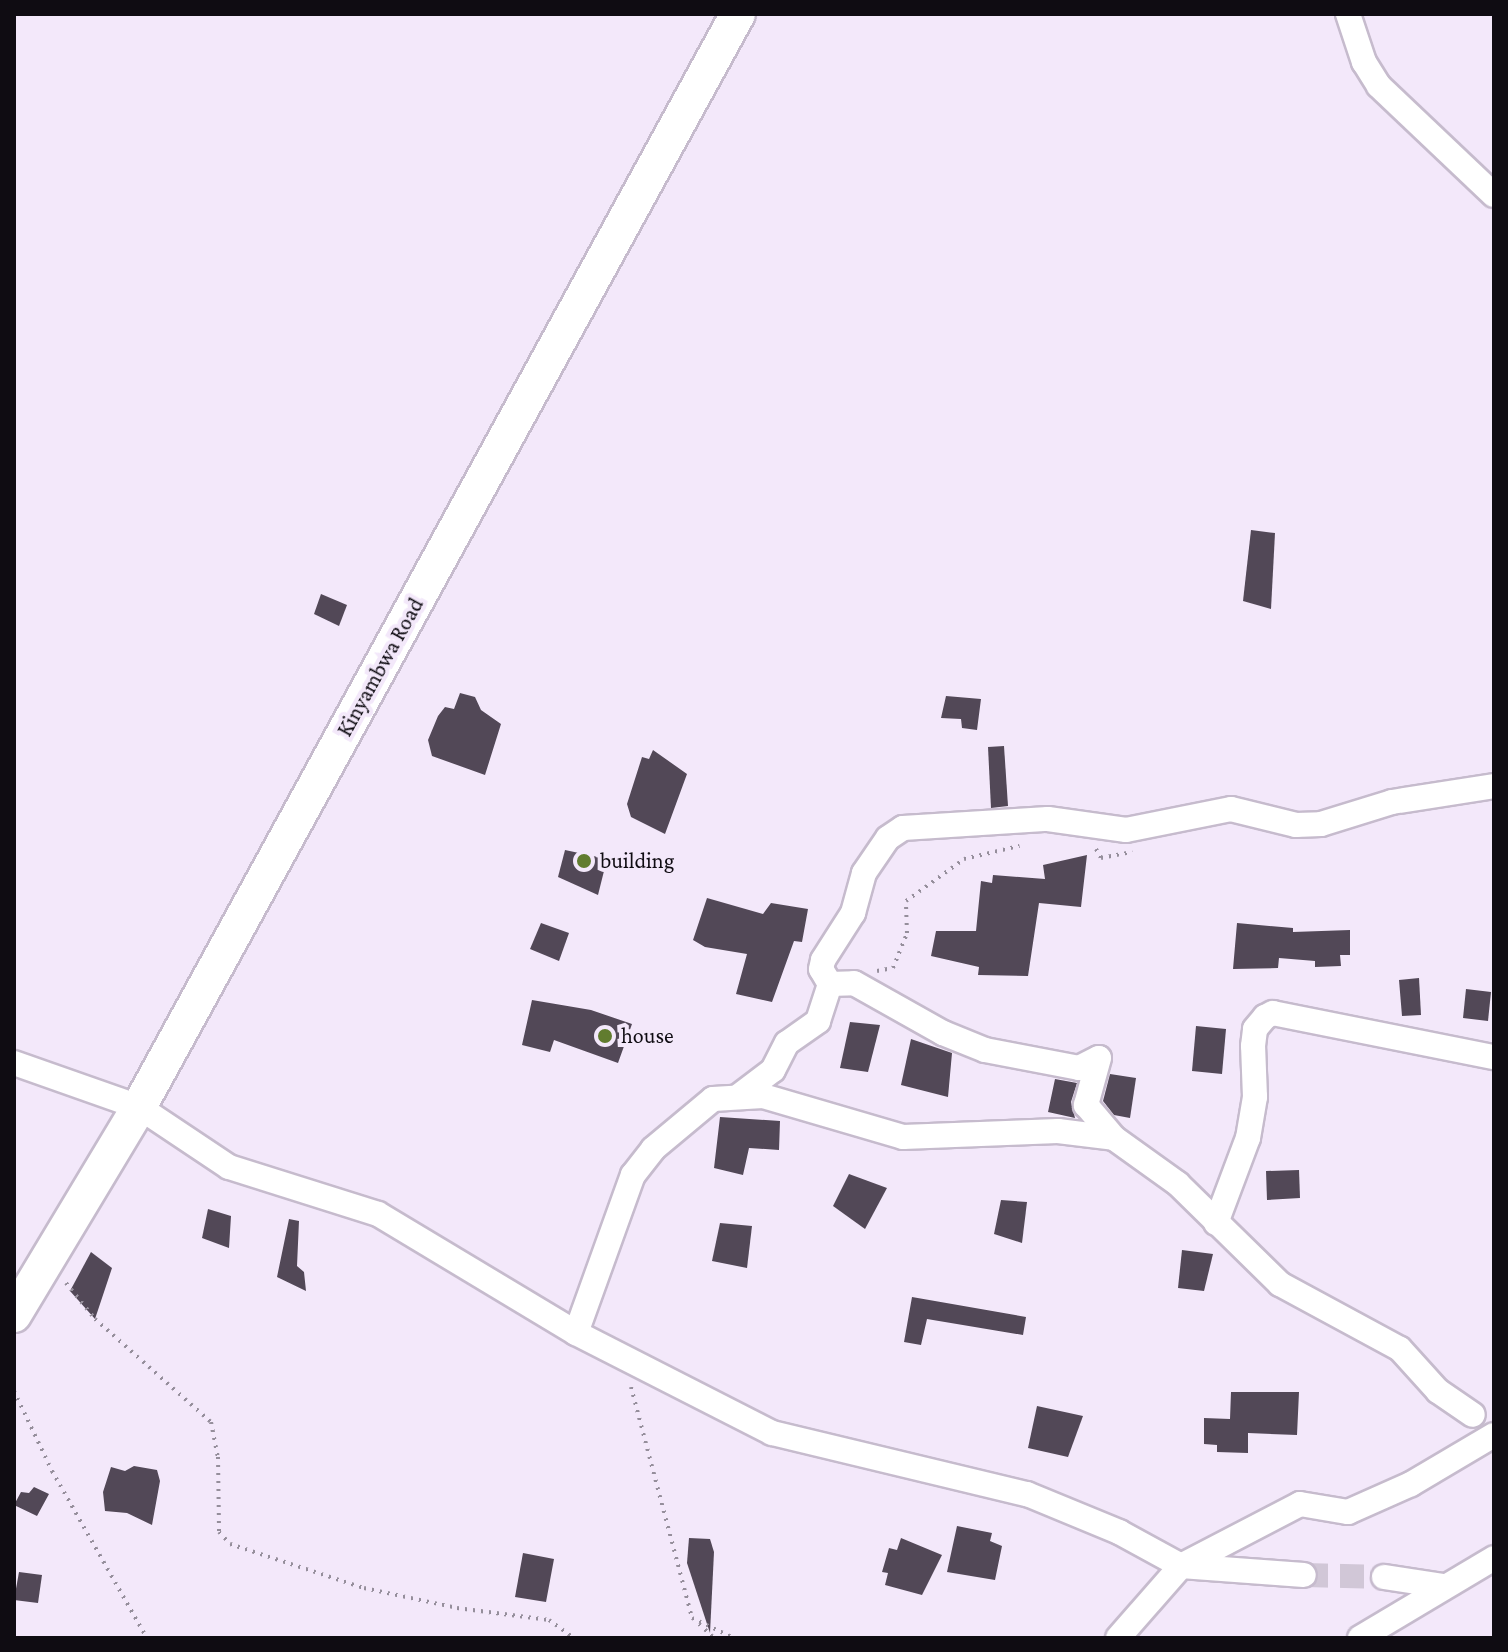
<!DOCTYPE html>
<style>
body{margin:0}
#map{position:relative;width:1508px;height:1652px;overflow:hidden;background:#f3e8fa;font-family:"Crimson Pro",serif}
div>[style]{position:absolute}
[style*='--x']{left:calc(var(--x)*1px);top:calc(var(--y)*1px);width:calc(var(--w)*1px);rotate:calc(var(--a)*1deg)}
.building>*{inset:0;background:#524857}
.street-tunnel>*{height:24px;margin-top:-12px;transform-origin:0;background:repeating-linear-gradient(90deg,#d1c7d7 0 24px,transparent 0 36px)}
.path>*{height:4px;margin-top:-2px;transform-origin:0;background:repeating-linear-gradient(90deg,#958e9b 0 2px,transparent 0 8px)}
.roads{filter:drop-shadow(2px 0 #c6bbcd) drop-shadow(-2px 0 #c6bbcd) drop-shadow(0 2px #c6bbcd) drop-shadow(0 -2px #c6bbcd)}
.street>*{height:24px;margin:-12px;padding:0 12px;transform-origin:12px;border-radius:12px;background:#fff}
.secondary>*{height:34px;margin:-17px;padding:0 17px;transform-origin:17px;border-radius:17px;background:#fff}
.dots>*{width:22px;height:22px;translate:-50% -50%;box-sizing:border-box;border:4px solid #f3e8fa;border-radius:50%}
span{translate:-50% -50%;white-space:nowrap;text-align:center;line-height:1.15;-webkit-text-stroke:8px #f3e8fa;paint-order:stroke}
.street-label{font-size:22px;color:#0f0c12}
.poi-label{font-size:22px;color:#0f0c12}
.left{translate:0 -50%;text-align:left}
.frame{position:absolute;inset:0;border:16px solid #0f0c12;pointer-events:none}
</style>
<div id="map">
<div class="building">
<i style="clip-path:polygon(1251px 530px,1275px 533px,1271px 609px,1243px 601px)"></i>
<i style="clip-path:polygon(321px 594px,347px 605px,339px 626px,314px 614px)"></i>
<i style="clip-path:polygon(460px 693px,475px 697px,481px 710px,501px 724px,485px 775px,432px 756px,428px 740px,438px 716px,445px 707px,454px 709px)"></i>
<i style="clip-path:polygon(946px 696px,981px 699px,977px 730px,962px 728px,961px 719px,941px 718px)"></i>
<i style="clip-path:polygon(1004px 746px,1008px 806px,991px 808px,988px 747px)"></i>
<i style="clip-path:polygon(653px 750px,687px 774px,665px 834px,631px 817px,627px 804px,642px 757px,649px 759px)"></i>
<i style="clip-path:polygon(565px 850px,607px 859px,598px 895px,558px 877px)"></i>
<i style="clip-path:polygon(1087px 855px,1081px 907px,1039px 903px,1028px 976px,978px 975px,979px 967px,931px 956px,936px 931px,976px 931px,981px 881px,992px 883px,993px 875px,1045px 879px,1043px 865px)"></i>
<i style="clip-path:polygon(707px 898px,763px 914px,771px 903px,808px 909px,802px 942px,794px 941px,772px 1002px,736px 994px,747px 954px,705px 947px,693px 940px)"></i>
<i style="clip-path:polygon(541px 923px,569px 933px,559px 961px,530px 949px)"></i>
<i style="clip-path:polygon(1237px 923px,1293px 928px,1293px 932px,1350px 930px,1350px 955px,1340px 955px,1341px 966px,1315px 967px,1315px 961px,1279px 958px,1278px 968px,1233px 969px)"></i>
<i style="clip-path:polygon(1419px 978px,1421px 1015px,1402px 1016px,1399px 980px)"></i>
<i style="clip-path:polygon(1466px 989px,1491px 992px,1488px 1021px,1463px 1018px)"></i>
<i style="clip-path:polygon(532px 1000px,591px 1010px,632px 1024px,618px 1063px,554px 1040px,550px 1052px,522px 1045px)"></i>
<i style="clip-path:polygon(850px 1022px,880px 1025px,868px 1072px,840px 1068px)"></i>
<i style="clip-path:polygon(1196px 1026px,1226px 1029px,1222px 1074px,1192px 1071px)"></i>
<i style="clip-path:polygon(911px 1039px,952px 1053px,948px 1097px,901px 1085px)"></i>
<i style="clip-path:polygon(1110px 1074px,1136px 1078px,1130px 1118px,1114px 1115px,1103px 1101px)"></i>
<i style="clip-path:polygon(1055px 1079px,1077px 1083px,1071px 1102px,1075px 1118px,1048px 1112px)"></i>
<i style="clip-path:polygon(720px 1117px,780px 1121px,779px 1150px,749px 1148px,743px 1175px,714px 1168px)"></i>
<i style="clip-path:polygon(1299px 1170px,1300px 1198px,1267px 1200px,1266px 1171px)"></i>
<i style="clip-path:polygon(849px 1174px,887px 1188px,865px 1229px,833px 1206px)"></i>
<i style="clip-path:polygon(1001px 1200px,1027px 1202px,1022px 1243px,994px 1234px)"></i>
<i style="clip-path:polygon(208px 1209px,231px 1216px,229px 1248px,202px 1238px)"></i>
<i style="clip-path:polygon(289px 1219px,299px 1221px,297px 1266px,304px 1272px,306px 1291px,277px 1277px)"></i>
<i style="clip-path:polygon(720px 1223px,752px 1226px,747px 1268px,712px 1261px)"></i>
<i style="clip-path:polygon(1182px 1250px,1213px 1254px,1204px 1291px,1178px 1288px)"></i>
<i style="clip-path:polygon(91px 1252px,112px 1268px,95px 1319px,70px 1291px)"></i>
<i style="clip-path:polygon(912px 1297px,1026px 1317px,1023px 1335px,927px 1319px,921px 1345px,904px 1342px)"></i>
<i style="clip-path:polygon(1231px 1392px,1299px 1392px,1297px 1435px,1248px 1433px,1248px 1453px,1217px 1452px,1217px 1445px,1204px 1444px,1204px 1418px,1230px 1419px)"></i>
<i style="clip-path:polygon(1037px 1406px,1083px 1416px,1068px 1457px,1028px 1448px)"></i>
<i style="clip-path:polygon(134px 1466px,157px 1470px,160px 1481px,152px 1525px,127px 1513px,105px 1511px,103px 1492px,111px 1467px,125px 1471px)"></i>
<i style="clip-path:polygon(34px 1487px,49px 1494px,37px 1516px,14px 1505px,21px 1492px,29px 1493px)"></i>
<i style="clip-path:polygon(957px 1526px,992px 1533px,990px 1541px,1002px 1546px,995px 1580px,947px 1572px)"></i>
<i style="clip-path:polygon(689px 1538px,710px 1539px,714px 1552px,710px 1633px,687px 1563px)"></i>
<i style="clip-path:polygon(901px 1538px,942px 1555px,922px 1595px,885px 1585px,888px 1573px,882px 1572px,889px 1548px,897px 1550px)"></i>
<i style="clip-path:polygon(523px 1553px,554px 1559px,546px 1602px,515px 1597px)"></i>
<i style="clip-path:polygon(19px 1572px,42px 1575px,38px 1603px,14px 1600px)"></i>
</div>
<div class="street-tunnel">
<i style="--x:1304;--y:1575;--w:80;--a:1.4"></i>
</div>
<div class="path">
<i style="--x:1096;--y:849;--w:10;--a:61"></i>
<i style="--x:1101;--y:858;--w:32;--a:-11"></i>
<i style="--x:877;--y:971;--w:16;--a:-11"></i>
<i style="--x:893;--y:968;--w:38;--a:-68"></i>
<i style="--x:907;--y:933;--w:32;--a:-92"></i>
<i style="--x:906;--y:901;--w:72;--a:-35.9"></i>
<i style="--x:964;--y:859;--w:57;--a:-13.3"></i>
<i style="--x:66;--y:1283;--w:46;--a:51.1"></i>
<i style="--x:95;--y:1319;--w:155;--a:41.6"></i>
<i style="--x:211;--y:1422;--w:36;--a:79"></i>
<i style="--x:218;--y:1457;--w:75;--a:89.2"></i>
<i style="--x:219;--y:1532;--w:16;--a:47"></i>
<i style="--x:230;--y:1544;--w:141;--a:18.2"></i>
<i style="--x:364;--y:1588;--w:95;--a:12.1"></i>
<i style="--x:457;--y:1608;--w:93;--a:7.4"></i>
<i style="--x:549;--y:1620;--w:31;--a:36"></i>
<i style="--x:631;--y:1387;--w:239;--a:75.2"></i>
<i style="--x:692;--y:1618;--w:47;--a:25.5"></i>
<i style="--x:14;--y:1391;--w:89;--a:64.6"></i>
<i style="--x:52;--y:1471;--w:192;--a:60.4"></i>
<i style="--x:699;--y:1624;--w:21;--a:43"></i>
</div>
<div class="roads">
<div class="street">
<i style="--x:1348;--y:14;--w:51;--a:71.6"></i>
<i style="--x:1364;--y:62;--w:28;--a:58"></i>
<i style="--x:1379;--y:86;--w:158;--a:43.5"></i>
<i style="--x:830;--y:984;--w:17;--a:-121"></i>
<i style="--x:821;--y:969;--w:9;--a:-77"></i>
<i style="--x:823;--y:960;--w:56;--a:-57.4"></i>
<i style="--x:853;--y:913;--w:41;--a:-74.6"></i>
<i style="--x:864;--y:873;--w:42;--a:-55.6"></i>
<i style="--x:888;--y:838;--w:18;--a:-34"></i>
<i style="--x:903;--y:828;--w:145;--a:-3.6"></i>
<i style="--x:1048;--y:819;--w:79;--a:8"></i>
<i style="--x:1126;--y:830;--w:107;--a:-11.3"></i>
<i style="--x:1231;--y:809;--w:67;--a:13.8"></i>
<i style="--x:1296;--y:825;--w:25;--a:-2"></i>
<i style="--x:1321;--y:824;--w:74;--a:-17.2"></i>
<i style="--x:1392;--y:802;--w:103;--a:-8.9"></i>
<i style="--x:14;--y:1063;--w:133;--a:19.4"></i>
<i style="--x:139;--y:1107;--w:108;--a:33.7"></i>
<i style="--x:229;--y:1167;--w:156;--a:17.5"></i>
<i style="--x:378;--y:1214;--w:231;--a:31"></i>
<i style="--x:576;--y:1333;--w:220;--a:27"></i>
<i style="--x:772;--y:1433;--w:262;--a:13.5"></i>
<i style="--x:1027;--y:1494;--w:100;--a:22.4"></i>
<i style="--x:1119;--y:1532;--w:71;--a:28.7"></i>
<i style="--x:1181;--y:1566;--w:123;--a:4.2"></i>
<i style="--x:740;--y:1095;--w:41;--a:-37.1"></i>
<i style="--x:773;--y:1070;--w:30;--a:-63"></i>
<i style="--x:787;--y:1043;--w:38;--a:-35"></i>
<i style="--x:818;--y:1021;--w:39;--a:-72"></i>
<i style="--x:830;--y:984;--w:24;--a:-2"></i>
<i style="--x:854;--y:983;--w:102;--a:29.3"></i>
<i style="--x:943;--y:1033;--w:45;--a:22"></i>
<i style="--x:985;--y:1050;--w:96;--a:10.8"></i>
<i style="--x:1079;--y:1068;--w:22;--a:-27"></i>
<i style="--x:1099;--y:1058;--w:49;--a:105.5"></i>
<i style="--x:1086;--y:1105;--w:43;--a:49.7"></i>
<i style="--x:1216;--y:1223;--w:91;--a:-69.4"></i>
<i style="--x:1248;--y:1138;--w:42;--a:-80.3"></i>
<i style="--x:1255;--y:1097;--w:51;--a:-92.2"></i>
<i style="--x:1253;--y:1046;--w:17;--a:-83"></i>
<i style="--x:1255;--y:1029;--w:16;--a:-50"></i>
<i style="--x:1265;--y:1017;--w:9;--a:-27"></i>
<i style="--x:1273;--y:1013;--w:225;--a:11.3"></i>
<i style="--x:576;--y:1333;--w:168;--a:-70.2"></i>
<i style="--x:633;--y:1175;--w:33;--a:-52"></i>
<i style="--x:653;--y:1149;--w:78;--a:-39.8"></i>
<i style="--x:713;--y:1099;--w:50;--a:-3.4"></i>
<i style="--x:763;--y:1096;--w:146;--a:16.3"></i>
<i style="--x:903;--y:1137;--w:155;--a:-2.2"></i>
<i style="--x:1058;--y:1131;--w:56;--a:7.1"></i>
<i style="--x:1114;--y:1138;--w:79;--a:35.7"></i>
<i style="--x:1178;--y:1184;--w:143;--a:44.4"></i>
<i style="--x:1280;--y:1284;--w:136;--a:28.4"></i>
<i style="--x:1400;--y:1349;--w:57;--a:47.9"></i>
<i style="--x:1438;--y:1391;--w:42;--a:34.4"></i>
<i style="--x:1384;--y:1577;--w:60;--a:8.7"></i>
<i style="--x:1118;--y:1638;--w:96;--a:-48.8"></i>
<i style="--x:1181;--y:1566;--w:134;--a:-27.5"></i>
<i style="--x:1300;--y:1504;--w:49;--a:9.5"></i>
<i style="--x:1348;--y:1512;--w:69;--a:-24"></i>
<i style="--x:1411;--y:1484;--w:96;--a:-30.6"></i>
<i style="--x:1360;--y:1638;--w:156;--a:-30.8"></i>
</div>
<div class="secondary">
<i style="--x:14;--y:1315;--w:243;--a:-59"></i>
<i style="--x:139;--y:1107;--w:1246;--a:-61.28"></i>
</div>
</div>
<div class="dots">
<i style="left:584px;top:861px;background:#617c2f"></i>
<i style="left:605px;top:1036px;background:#617c2f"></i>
</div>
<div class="street-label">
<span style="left:380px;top:667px;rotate:-61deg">Kinyambwa Road</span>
</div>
<div class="poi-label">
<span class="left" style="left:600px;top:861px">building</span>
<span class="left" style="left:621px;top:1036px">house</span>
</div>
<div class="frame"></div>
</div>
